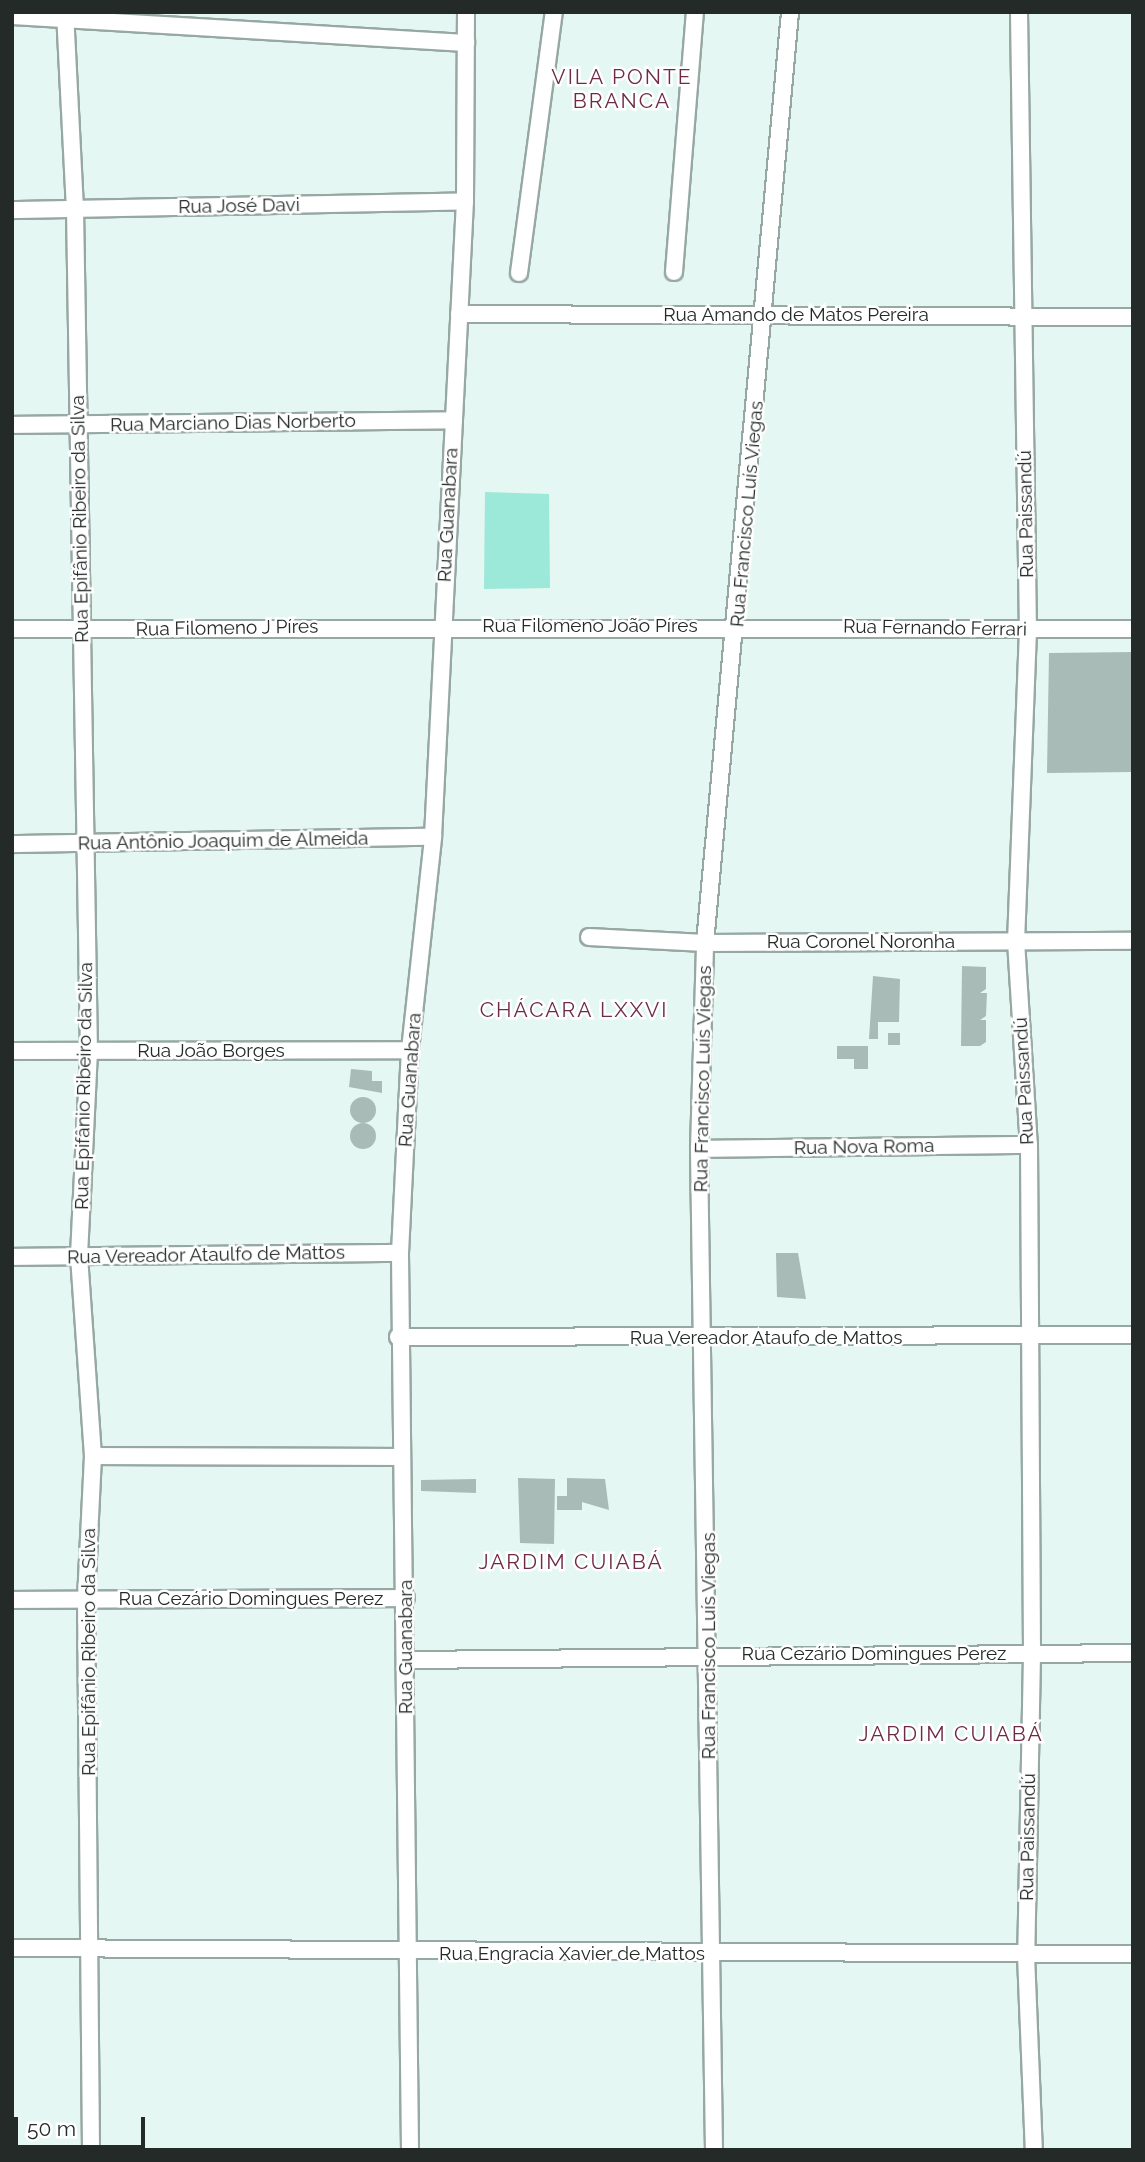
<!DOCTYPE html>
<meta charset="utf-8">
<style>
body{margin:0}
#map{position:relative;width:1145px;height:2162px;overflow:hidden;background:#e4f7f2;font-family:Raleway,sans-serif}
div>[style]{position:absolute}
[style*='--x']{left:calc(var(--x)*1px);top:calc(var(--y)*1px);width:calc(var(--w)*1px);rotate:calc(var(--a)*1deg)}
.green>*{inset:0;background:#9de9d9}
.building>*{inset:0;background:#a9bbb7}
.round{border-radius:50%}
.roads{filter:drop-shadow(2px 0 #97a8a4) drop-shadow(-2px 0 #97a8a4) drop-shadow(0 2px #97a8a4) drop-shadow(0 -2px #97a8a4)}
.street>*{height:16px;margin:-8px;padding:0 8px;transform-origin:8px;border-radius:8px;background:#fff}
span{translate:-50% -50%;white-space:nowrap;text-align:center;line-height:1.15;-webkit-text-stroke:5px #fff;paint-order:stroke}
.street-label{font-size:19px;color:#232a28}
.neighbourhood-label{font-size:21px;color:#6f2b44;letter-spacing:2px}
.frame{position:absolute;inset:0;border:14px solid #232a28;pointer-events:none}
.scale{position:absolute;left:14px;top:2117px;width:131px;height:32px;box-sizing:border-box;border:4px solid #232a28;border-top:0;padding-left:9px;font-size:21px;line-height:24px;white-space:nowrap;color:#232a28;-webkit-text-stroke:5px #fff;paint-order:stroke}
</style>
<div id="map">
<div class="green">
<i style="clip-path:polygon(485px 492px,549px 494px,550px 588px,484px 589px)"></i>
</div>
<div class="building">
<i style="clip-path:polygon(1133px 652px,1133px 772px,1047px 773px,1049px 653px)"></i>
<i style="clip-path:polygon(962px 966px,986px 967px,986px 989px,980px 993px,987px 993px,986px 1016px,980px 1020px,986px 1020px,986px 1042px,980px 1046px,961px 1046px)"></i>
<i style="clip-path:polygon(873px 976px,900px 979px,899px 1022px,878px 1022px,878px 1039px,869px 1039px)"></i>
<i style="clip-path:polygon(888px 1033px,900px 1033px,900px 1045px,888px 1045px)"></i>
<i style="clip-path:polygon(837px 1046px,868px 1046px,868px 1069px,854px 1069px,854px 1059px,837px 1059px)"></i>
<i style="clip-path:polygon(351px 1069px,372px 1071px,372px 1081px,382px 1081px,382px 1093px,349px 1087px)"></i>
<i class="round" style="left:350px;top:1097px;width:26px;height:26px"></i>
<i class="round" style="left:350px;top:1123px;width:26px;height:26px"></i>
<i style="clip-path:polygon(776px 1253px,798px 1253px,806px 1299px,777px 1297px)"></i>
<i style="clip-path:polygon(518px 1478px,555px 1479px,554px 1544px,520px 1543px)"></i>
<i style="clip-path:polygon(567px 1478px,605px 1479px,609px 1510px,582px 1502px,582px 1510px,557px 1510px,557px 1496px,567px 1496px)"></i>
<i style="clip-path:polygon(476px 1479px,476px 1493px,421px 1491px,421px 1480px)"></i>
</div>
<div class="roads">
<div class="street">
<i style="--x:65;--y:12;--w:197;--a:87.1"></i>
<i style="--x:75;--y:209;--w:842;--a:89.05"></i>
<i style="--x:89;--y:1051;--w:205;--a:92.8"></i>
<i style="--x:79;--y:1256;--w:200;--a:86"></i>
<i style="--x:93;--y:1456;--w:143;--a:92.8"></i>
<i style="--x:86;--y:1599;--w:551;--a:89.48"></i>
<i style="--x:1019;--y:12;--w:618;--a:89.17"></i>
<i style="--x:1028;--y:630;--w:311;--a:92.2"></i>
<i style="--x:1016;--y:941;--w:204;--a:86.4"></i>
<i style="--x:1029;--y:1145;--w:510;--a:89.66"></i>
<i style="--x:1032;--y:1655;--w:300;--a:91.1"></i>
<i style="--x:1026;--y:1955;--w:195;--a:87.7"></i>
<i style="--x:12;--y:16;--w:455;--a:3.4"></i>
<i style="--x:12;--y:210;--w:453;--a:-1.1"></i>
<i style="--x:674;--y:272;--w:261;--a:-85.4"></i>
<i style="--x:519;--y:273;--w:263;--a:-82.4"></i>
<i style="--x:459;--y:314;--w:674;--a:0.26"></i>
<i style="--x:12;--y:425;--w:442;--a:-0.6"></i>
<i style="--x:12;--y:629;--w:1121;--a:0"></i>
<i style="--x:12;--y:844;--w:421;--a:-1"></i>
<i style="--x:589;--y:937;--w:116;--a:3"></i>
<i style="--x:705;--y:943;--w:428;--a:-0.3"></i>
<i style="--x:12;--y:1051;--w:398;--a:-0.1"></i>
<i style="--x:699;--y:1149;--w:330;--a:-0.7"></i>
<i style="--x:12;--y:1257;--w:388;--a:-0.6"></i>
<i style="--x:398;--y:1337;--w:735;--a:-0.16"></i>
<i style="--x:93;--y:1456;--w:307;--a:0.2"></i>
<i style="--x:12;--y:1600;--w:394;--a:-0.3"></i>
<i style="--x:406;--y:1660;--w:727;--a:-0.55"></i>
<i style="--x:12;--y:1948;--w:1121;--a:0.31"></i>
<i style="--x:410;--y:2150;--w:897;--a:-90.64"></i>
<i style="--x:400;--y:1253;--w:203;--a:-87.2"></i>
<i style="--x:410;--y:1050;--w:214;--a:-83.8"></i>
<i style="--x:433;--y:837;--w:637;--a:-87.12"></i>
<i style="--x:465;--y:201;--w:189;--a:-89.7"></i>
<i style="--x:714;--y:2150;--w:1001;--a:-90.86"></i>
<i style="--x:699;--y:1149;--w:206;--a:-88.3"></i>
<i style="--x:705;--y:943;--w:935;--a:-84.78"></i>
</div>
</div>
<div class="street-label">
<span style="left:239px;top:206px;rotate:-1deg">Rua José Davi</span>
<span style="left:796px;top:315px">Rua Amando de Matos Pereira</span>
<span style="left:233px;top:423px;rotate:-1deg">Rua Marciano Dias Norberto</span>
<span style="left:747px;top:514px;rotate:-85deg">Rua Francisco Luís Viegas</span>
<span style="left:1026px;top:514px;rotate:-91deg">Rua Paissandú</span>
<span style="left:448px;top:515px;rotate:-87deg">Rua Guanabara</span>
<span style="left:80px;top:519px;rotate:-91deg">Rua Epifânio Ribeiro da Silva</span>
<span style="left:590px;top:626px">Rua Filomeno João Píres</span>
<span style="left:227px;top:628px;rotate:-1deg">Rua Filomeno J Píres</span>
<span style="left:935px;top:628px;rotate:1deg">Rua Fernando Ferrari</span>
<span style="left:223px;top:841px;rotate:-1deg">Rua Antônio Joaquim de Almeida</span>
<span style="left:861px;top:942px">Rua Coronel Noronha</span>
<span style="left:211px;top:1051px">Rua João Borges</span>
<span style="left:703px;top:1079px;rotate:-89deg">Rua Francisco Luís Viegas</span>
<span style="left:410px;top:1080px;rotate:-86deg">Rua Guanabara</span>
<span style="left:1024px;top:1081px;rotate:-93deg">Rua Paissandú</span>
<span style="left:84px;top:1086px;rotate:-89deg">Rua Epifânio Ribeiro da Silva</span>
<span style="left:864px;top:1147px;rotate:-1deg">Rua Nova Roma</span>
<span style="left:206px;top:1255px;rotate:-1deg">Rua Vereador Ataulfo de Mattos</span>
<span style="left:766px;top:1338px">Rua Vereador Ataufo de Mattos</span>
<span style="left:251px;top:1599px">Rua Cezário Domingues Perez</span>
<span style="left:709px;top:1646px;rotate:-90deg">Rua Francisco Luís Viegas</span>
<span style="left:406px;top:1647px;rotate:-90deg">Rua Guanabara</span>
<span style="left:89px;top:1652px;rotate:-90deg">Rua Epifânio Ribeiro da Silva</span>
<span style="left:874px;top:1654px">Rua Cezário Domingues Perez</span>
<span style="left:1028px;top:1837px;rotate:-89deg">Rua Paissandú</span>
<span style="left:572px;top:1954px">Rua Engracia Xavier de Mattos</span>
</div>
<div class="neighbourhood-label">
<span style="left:622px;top:89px">VILA PONTE<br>BRANCA</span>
<span style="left:574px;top:1010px">CHÁCARA LXXVI</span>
<span style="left:571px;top:1562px">JARDIM CUIABÁ</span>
<span style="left:951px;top:1734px">JARDIM CUIABÁ</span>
</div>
<div class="frame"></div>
<div class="scale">50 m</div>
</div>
